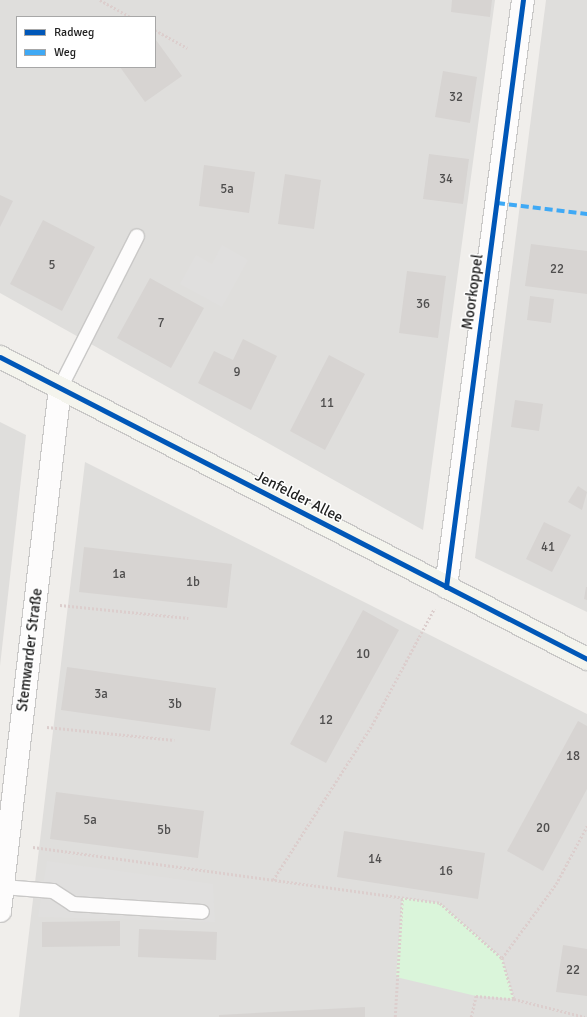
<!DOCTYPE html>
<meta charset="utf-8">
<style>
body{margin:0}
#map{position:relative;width:587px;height:1017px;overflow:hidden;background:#f0eeeb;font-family:Signika,sans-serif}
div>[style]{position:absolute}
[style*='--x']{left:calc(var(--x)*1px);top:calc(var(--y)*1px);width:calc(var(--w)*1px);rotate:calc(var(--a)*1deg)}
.residential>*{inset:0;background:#dfdedc}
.park>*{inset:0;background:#daf5da}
.parking>*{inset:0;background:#e0dfde}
.building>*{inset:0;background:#d7d4d2}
.path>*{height:2.5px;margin-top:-1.25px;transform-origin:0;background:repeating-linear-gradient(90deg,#dccecd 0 2px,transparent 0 4px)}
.roads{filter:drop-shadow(1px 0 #c9c8c7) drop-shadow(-1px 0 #c9c8c7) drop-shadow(0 1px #c9c8c7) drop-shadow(0 -1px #c9c8c7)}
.service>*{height:14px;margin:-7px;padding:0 7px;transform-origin:7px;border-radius:7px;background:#fdfcfc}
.minor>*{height:22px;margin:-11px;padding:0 11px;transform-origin:11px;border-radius:11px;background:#fdfcfc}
.secondary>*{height:22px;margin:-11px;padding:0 11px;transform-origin:11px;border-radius:11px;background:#f4f4ed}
.quiet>*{height:4px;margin-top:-2px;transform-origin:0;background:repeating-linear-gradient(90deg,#3fa9f5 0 8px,transparent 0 12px)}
.cycleway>*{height:5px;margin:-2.5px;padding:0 2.5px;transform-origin:2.5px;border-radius:2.5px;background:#0057b8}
span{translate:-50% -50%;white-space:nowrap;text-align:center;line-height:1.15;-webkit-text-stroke:3px #fff;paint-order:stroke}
.number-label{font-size:13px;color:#4f4e4e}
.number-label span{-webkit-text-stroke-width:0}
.street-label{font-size:15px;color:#222}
.legend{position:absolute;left:16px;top:16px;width:140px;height:52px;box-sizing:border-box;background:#fff;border:1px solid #a7a7a7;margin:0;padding:5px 7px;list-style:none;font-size:12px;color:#222}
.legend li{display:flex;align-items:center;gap:8px;height:20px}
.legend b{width:20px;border:1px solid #a7a7a7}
</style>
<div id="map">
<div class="residential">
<i style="clip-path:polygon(evenodd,0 0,495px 0,423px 530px,0 293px,0 0,17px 17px,155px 17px,155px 67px,17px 67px,17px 17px)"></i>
<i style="clip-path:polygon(546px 0,587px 0,587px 612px,475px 558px)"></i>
<i style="clip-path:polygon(0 422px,26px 435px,0 666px)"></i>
<i style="clip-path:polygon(85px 462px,587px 714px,587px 1017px,19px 1017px)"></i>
</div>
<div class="park">
<i style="clip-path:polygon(402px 898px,440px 903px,502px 958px,514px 999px,476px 996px,396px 977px)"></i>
</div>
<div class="parking">
<i style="clip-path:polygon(222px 245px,248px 260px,222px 307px,180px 284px,196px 255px,212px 264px)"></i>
<i style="clip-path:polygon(47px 861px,213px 884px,215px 922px,38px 917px)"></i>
</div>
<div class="building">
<i style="clip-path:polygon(452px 0,492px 0,490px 17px,451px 12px)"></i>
<i style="clip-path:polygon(156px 40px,182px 76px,145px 102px,120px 67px,155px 67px)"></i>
<i style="clip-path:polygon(443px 71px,477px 77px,470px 123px,435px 117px)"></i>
<i style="clip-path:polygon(429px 154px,469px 159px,463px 204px,423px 199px)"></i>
<i style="clip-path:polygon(204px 165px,255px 172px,249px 213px,199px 206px)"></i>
<i style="clip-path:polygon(285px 174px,321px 180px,314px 229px,278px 224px)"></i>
<i style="clip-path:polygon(0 195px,13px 201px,0 227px)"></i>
<i style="clip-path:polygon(43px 220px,95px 247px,62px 311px,10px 284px)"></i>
<i style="clip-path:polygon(531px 244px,587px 251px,587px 294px,525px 286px)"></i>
<i style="clip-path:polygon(407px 271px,446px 276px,438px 338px,399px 333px)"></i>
<i style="clip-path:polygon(150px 278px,204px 308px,171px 368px,117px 338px)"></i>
<i style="clip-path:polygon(530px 296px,554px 299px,551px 323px,527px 320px)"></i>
<i style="clip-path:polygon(243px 339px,277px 356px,251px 410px,198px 383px,214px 351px,233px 360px)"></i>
<i style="clip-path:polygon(329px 355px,365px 374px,325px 450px,290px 431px)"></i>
<i style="clip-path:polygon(515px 400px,543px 404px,539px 431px,511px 427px)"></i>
<i style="clip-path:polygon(578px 486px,587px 492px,582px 510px,568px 502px)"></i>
<i style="clip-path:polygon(544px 522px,571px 535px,552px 572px,526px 559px)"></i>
<i style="clip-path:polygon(84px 547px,232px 564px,227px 608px,79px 592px)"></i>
<i style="clip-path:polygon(586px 587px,587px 587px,587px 600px,584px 599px)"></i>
<i style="clip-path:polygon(363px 610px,399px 630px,326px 763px,290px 744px)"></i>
<i style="clip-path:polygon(67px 667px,216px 688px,210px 731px,61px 710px)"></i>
<i style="clip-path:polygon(578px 721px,587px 726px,587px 789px,543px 871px,507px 851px)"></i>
<i style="clip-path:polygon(56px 792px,204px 811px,198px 858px,50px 839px)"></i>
<i style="clip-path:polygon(344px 831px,485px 853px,478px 899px,337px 877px)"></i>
<i style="clip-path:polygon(120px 921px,120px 946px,42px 947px,42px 922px)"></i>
<i style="clip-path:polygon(139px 929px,217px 932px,216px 960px,138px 957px)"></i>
<i style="clip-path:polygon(563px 945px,587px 949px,587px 996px,556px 992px)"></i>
<i style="clip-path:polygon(365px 1007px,365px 1017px,219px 1017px,219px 1015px)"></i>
</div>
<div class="path">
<i style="--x:100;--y:0;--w:35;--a:29"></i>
<i style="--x:155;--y:30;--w:37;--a:29"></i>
<i style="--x:60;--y:605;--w:129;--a:5.8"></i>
<i style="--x:47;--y:727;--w:128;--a:5.8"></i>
<i style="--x:33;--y:847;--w:411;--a:7.8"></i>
<i style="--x:440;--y:903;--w:83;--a:41.6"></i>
<i style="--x:502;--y:958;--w:43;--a:73.7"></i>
<i style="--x:514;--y:999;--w:73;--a:14.2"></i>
<i style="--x:273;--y:880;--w:184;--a:-57.4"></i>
<i style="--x:372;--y:725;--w:132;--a:-61.9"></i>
<i style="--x:502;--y:958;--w:92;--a:-53.9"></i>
<i style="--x:556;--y:884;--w:66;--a:-61.9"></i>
<i style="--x:395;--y:1017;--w:119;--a:-86.6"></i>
<i style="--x:471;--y:1017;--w:22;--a:-77"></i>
<i style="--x:476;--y:996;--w:38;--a:5"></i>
</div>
<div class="roads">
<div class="service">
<i style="--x:60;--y:388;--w:170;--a:-63.1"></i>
<i style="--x:3;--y:887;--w:50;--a:4.6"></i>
<i style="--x:53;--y:891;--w:24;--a:33"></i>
<i style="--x:73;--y:904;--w:129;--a:3.5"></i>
</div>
<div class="minor">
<i style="--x:446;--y:587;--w:592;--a:-82.53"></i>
<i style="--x:0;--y:911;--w:526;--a:-83.46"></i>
</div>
<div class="secondary">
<i style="--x:0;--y:357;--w:660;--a:27.22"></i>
</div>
</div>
<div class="quiet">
<i style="--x:497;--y:203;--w:91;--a:7"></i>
</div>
<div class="cycleway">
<i style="--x:0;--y:357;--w:660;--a:27.22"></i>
<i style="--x:446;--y:587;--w:592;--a:-82.53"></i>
</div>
<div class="number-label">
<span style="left:456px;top:97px">32</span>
<span style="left:446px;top:179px">34</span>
<span style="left:227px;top:189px">5a</span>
<span style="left:52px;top:265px">5</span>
<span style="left:557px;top:269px">22</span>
<span style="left:423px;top:304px">36</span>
<span style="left:161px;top:323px">7</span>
<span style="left:237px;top:372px">9</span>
<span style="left:327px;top:403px">11</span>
<span style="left:548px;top:547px">41</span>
<span style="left:119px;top:574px">1a</span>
<span style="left:193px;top:582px">1b</span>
<span style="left:363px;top:654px">10</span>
<span style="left:101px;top:694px">3a</span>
<span style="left:175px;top:704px">3b</span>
<span style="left:326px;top:720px">12</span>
<span style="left:573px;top:756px">18</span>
<span style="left:90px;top:820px">5a</span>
<span style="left:543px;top:828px">20</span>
<span style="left:164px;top:830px">5b</span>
<span style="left:375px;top:859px">14</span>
<span style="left:446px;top:871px">16</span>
<span style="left:573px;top:970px">22</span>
</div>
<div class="street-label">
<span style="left:473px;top:292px;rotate:-82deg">Moorkoppel</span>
<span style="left:299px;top:497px;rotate:27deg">Jenfelder Allee</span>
<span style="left:30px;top:650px;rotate:-83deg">Stemwarder Straße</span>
</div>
<ul class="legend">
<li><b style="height:5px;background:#0057b8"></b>Radweg</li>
<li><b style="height:5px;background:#3fa9f5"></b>Weg</li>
</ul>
</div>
